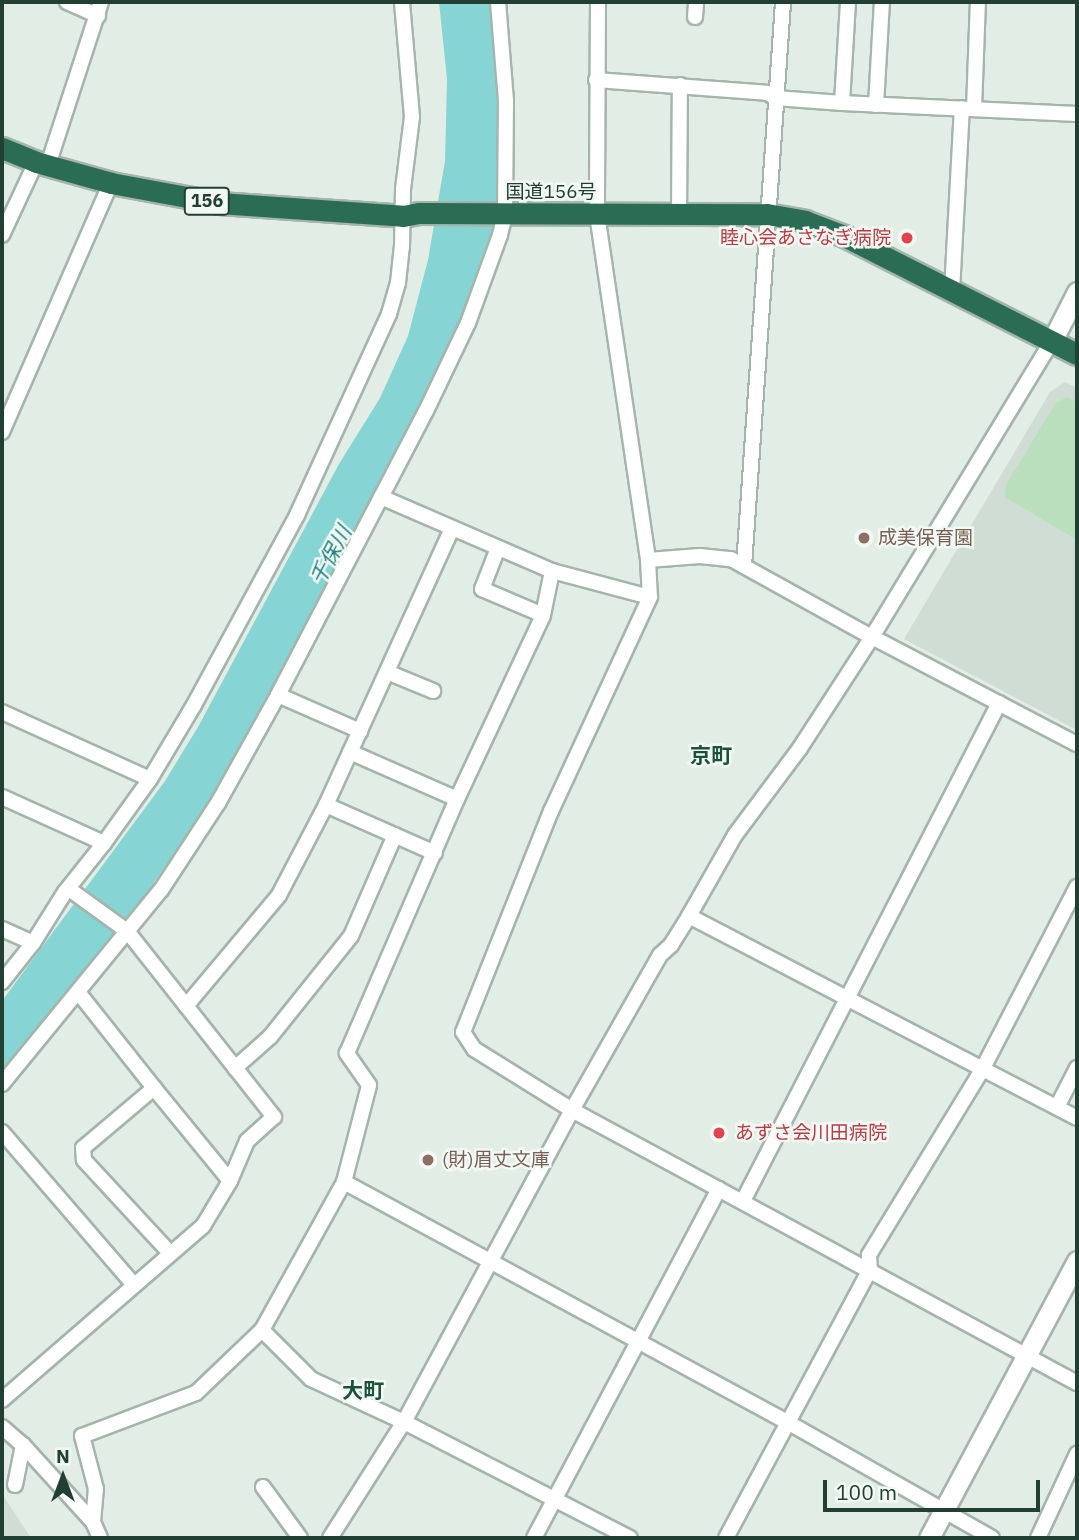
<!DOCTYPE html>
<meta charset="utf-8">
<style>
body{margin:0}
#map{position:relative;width:1079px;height:1540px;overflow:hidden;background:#e2ede6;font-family:"IBM Plex Sans","Noto Sans JP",sans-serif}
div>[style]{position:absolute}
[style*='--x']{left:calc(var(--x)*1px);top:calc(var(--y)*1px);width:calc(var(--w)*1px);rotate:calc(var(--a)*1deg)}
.built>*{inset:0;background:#d0ddd5}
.green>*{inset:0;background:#b9dfbd}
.water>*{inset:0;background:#86d5d4}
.roads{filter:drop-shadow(2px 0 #a4b5ac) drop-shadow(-2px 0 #a4b5ac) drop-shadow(0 2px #a4b5ac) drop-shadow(0 -2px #a4b5ac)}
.street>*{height:14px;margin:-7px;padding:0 7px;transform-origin:7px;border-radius:7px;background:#fff}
.secondary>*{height:19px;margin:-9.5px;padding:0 9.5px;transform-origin:9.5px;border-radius:9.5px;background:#fff}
.highway>*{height:21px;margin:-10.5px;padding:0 10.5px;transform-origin:10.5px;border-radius:10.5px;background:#2b6d54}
.dots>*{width:19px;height:19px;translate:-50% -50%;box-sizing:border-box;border:4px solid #f2f9f5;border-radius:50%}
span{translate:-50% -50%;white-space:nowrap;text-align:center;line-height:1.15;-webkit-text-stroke:5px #f2f9f5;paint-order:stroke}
.shield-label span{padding:2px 5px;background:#f2f9f5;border:2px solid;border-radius:5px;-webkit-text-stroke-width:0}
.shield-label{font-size:18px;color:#213f32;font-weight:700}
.street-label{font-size:19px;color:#213f32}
.health-label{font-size:19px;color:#be3a42}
.right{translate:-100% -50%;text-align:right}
.left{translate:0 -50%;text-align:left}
.education-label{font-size:19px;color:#785e54}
.water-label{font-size:21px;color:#177e7e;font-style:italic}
.neighbourhood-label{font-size:21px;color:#1b523b;font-weight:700}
.frame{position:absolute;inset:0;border:4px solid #213f32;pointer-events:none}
.north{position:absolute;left:28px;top:1442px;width:70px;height:70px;-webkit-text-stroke:5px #f2f9f5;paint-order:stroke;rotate:0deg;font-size:19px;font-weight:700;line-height:28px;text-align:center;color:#213f32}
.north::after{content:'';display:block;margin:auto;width:24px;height:32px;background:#213f32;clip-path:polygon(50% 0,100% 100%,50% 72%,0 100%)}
.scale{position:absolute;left:823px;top:1480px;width:217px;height:32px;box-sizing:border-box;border:4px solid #213f32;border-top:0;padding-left:9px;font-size:21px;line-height:24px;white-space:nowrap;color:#213f32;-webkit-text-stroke:5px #f2f9f5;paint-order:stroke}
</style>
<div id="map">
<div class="built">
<i style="clip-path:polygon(1065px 382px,1077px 388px,1077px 730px,904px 639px,1050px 392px)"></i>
<i style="clip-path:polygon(2px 1494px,31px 1538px,2px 1538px)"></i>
</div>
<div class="green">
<i style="clip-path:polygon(1067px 397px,1077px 402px,1077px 540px,1005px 497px,1006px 485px,1044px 422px,1056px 403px)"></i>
</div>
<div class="water">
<i style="clip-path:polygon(439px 2px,493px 2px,499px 49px,503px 210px,463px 325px,428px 399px,230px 771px,131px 916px,2px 1076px,2px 1001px,165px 781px,198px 727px,339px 464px,380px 398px,408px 336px,428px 260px,445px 161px,447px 79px)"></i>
</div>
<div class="roads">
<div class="street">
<i style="--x:67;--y:2;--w:34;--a:24"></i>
<i style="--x:598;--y:2;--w:212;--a:90.3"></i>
<i style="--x:597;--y:214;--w:350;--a:81.6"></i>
<i style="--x:648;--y:560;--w:37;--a:87"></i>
<i style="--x:650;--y:597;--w:236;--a:114.8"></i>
<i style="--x:551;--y:811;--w:238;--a:111.7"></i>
<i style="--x:463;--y:1032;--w:20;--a:57"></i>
<i style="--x:474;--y:1049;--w:115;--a:31.9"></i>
<i style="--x:572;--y:1110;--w:574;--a:28.4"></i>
<i style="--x:695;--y:17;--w:15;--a:-86"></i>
<i style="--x:596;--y:80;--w:171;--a:4.3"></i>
<i style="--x:767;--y:93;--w:10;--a:29"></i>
<i style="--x:776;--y:98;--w:66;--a:4.3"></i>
<i style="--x:842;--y:103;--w:235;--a:2.7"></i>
<i style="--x:842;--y:103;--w:101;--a:-86.6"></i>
<i style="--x:876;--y:105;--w:103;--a:-86.7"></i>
<i style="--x:974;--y:109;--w:107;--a:-87.9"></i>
<i style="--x:679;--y:214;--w:129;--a:-89.6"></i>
<i style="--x:2;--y:235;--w:81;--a:-65"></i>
<i style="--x:36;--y:162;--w:13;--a:0"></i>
<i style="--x:49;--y:162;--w:168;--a:-72"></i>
<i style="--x:952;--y:291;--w:183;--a:-86.9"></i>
<i style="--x:2;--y:432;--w:272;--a:-66.4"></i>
<i style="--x:381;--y:497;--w:186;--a:23.4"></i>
<i style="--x:552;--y:571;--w:101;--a:14.9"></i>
<i style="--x:498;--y:548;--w:44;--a:111.3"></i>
<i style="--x:482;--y:589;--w:66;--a:23.1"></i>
<i style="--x:648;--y:560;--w:52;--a:-4.4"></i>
<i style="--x:700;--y:556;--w:31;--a:6"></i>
<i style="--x:731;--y:559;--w:161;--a:29"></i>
<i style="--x:872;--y:637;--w:231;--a:27.6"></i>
<i style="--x:744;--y:566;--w:565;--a:-86.04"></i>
<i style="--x:387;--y:672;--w:50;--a:22.4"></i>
<i style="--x:278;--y:695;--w:320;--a:-62.5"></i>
<i style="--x:426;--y:411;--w:98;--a:-64.5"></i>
<i style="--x:468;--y:323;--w:94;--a:-70"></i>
<i style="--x:500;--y:235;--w:21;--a:-76"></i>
<i style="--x:505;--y:215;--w:114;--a:-89.5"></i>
<i style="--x:506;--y:101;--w:99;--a:-94.6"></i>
<i style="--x:2;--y:712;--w:162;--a:24.4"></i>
<i style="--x:150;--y:779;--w:79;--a:125.7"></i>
<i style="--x:350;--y:752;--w:117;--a:23.7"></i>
<i style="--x:150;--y:779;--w:86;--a:-59.3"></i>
<i style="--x:194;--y:705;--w:216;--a:-61.5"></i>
<i style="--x:297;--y:515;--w:221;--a:-65.4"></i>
<i style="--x:389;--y:314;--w:32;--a:-74"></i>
<i style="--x:398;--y:283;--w:36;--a:-84"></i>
<i style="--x:402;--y:247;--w:58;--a:-89"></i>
<i style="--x:403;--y:189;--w:73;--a:-82.9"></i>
<i style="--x:412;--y:117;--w:115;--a:-95"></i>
<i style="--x:2;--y:797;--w:112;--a:24.3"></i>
<i style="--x:104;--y:843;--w:63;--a:128.5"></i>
<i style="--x:65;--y:892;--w:60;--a:122.1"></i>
<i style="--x:326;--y:805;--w:119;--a:23.8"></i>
<i style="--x:689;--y:916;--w:437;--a:27.5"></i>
<i style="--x:2;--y:929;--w:34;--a:24"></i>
<i style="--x:33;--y:943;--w:50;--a:128.5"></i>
<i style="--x:78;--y:992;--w:122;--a:51.6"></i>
<i style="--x:186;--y:1006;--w:145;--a:-50"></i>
<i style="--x:279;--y:895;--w:102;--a:-62.4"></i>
<i style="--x:326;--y:805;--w:304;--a:-65.5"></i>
<i style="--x:235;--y:1068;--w:47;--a:-41.5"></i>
<i style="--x:270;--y:1037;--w:129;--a:-51.3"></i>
<i style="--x:351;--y:936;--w:110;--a:-66.5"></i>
<i style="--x:2;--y:1084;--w:251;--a:-50.7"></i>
<i style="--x:161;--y:890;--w:104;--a:-56.8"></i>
<i style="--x:218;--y:803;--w:124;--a:-60.9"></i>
<i style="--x:278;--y:695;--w:90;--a:23.7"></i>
<i style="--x:1057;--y:1107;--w:44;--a:-62.9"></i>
<i style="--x:2;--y:1132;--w:202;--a:49.2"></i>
<i style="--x:344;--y:1182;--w:506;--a:28.44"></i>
<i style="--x:789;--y:1423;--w:233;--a:29.5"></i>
<i style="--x:743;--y:1201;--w:560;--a:-62.79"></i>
<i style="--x:170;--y:1253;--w:127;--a:-132.8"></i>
<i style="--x:84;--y:1160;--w:12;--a:-95"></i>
<i style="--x:83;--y:1148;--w:93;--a:-40.2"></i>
<i style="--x:154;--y:1088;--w:120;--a:50.7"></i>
<i style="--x:262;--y:1330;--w:69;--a:45"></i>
<i style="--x:311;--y:1379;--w:102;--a:24.8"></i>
<i style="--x:404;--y:1422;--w:254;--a:27.2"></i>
<i style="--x:2;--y:1400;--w:266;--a:-40.9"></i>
<i style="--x:203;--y:1226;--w:52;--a:-59"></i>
<i style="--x:230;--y:1181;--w:43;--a:-67"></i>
<i style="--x:247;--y:1141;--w:36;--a:-42"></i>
<i style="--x:274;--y:1117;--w:237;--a:-128.3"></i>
<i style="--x:127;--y:931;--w:72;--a:-144.1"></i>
<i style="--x:2;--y:1427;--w:28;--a:41"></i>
<i style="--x:23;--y:1445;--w:104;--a:47.7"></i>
<i style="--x:93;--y:1522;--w:17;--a:66"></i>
<i style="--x:15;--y:1485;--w:41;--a:-78.7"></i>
<i style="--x:263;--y:1487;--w:63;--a:54"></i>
<i style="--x:93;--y:1522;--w:33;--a:-85"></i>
<i style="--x:96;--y:1489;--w:55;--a:-104.8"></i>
<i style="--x:82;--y:1436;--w:122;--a:-20.7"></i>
<i style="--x:196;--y:1393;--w:91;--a:-43.7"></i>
<i style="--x:262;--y:1330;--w:169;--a:-61"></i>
<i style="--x:344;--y:1182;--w:100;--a:-75.5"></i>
<i style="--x:369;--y:1085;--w:39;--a:-125"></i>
<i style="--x:347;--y:1053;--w:277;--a:-66.6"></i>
<i style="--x:457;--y:799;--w:203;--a:-64.9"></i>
<i style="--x:543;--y:615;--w:45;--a:-78.4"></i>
<i style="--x:330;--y:1538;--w:138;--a:-57.5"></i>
<i style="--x:404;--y:1422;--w:354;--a:-61.7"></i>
<i style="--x:572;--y:1110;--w:178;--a:-60.4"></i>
<i style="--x:660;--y:955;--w:15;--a:-42"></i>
<i style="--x:671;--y:945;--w:34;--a:-58"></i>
<i style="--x:689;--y:916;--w:93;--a:-60.4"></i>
<i style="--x:735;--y:835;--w:109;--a:-53.2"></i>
<i style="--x:800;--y:748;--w:132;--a:-57"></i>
<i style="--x:872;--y:637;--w:346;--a:-58.7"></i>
<i style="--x:534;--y:1538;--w:395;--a:-62.1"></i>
<i style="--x:726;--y:1538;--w:304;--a:-61.8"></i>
<i style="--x:870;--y:1270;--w:15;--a:-94"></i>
<i style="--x:869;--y:1255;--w:219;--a:-58.6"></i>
<i style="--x:983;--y:1068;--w:204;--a:-62.6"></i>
<i style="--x:1038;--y:1538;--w:93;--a:-65.1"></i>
</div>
<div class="secondary">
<i style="--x:1052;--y:341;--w:55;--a:-63"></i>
<i style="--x:929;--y:1538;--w:314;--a:-61.9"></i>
</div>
<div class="highway">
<i style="--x:2;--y:148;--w:37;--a:22"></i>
<i style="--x:36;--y:162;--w:78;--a:15.6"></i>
<i style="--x:111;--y:183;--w:110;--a:10.5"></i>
<i style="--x:219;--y:203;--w:184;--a:4"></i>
<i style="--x:403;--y:216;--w:16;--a:-11"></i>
<i style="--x:419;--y:213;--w:348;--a:0.2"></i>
<i style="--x:767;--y:214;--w:39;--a:10"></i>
<i style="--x:805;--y:221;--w:42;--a:21"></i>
<i style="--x:844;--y:236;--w:261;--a:26.9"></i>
</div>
</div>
<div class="dots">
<i style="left:907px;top:238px;background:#e0444e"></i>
<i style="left:864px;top:538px;background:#8d6e63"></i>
<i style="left:719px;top:1133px;background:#e0444e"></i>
<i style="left:428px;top:1160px;background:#8d6e63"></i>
</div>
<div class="shield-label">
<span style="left:207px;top:201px">156</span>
</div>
<div class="street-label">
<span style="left:551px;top:192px">国道156号</span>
</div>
<div class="health-label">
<span class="right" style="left:891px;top:238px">睦心会あさなぎ病院</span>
<span class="left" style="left:735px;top:1133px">あずさ会川田病院</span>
</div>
<div class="education-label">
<span class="left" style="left:878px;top:538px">成美保育園</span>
<span class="left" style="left:442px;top:1160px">(財)眉丈文庫</span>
</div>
<div class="water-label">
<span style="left:330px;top:555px;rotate:-62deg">千保川</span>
</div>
<div class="neighbourhood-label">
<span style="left:711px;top:755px">京町</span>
<span style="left:363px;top:1390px">大町</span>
</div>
<div class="frame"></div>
<div class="north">N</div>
<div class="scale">100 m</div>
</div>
